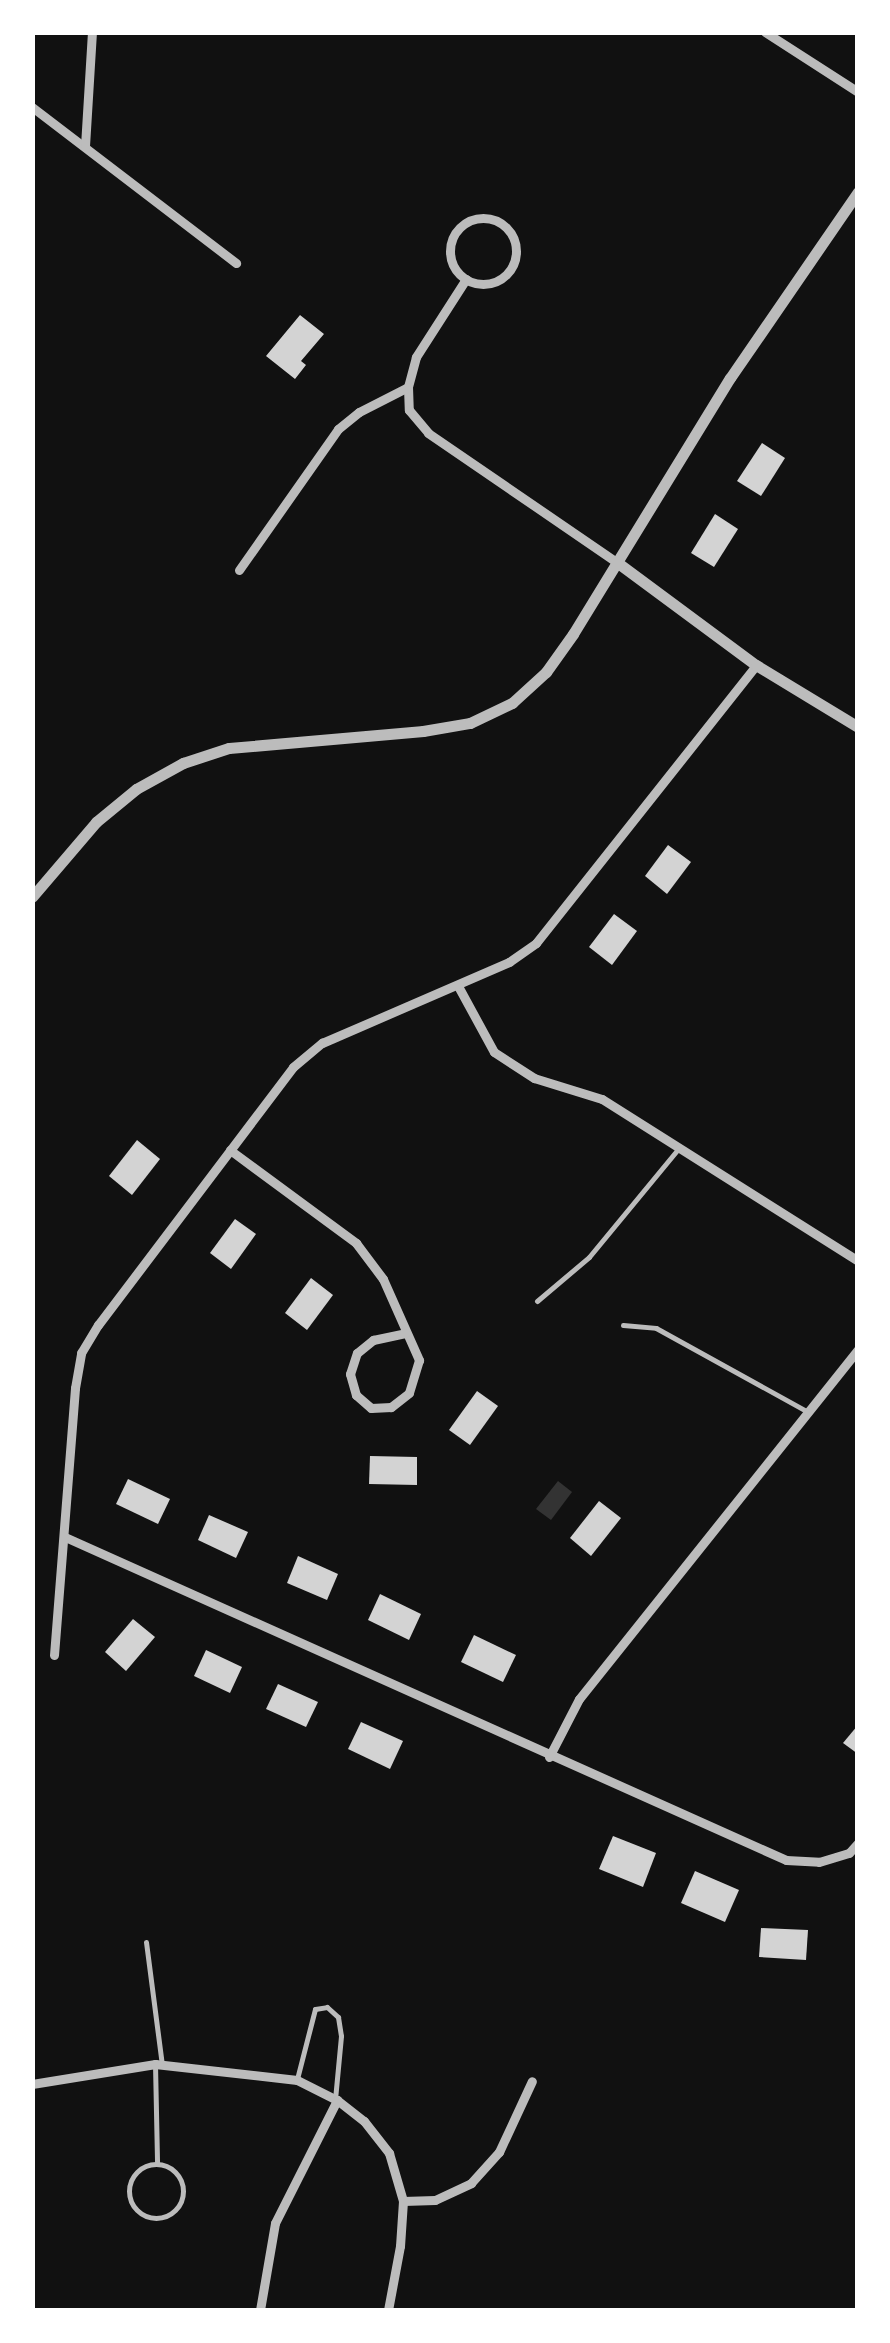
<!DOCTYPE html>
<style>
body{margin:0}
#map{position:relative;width:890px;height:2343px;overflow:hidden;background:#111;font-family:"Roboto Condensed",sans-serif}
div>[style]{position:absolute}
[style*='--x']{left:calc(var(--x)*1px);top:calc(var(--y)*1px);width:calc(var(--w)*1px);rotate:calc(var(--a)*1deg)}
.water>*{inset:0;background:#333}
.building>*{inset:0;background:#d3d3d3}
.service>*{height:5px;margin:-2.5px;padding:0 2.5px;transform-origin:2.5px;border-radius:2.5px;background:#bcbcbc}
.service>.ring{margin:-2.5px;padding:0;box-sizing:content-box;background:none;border:5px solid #bcbcbc;border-radius:50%}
.minor>*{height:9px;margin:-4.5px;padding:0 4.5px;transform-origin:4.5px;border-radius:4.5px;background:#bcbcbc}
.minor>.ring{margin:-4.5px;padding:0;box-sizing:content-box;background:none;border:9px solid #bcbcbc;border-radius:50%}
.tertiary>*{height:11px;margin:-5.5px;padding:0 5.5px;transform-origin:5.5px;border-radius:5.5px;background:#bcbcbc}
span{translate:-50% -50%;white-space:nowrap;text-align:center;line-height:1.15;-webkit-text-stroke:10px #fff;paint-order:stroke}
.frame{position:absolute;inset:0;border:35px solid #fff;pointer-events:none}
</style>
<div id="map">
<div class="water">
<i style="clip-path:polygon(558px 1481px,572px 1492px,551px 1520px,536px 1509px)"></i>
</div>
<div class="building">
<i style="clip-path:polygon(300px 315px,324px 334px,301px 361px,306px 365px,295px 379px,266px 356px)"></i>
<i style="clip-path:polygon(762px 443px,785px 458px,761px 496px,737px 481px)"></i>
<i style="clip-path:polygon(715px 514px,738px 529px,714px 567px,691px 553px)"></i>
<i style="clip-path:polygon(668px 845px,691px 862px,667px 894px,645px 876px)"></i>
<i style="clip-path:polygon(614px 914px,637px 931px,612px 965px,589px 947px)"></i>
<i style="clip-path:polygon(137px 1140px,160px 1159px,132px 1195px,109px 1176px)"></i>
<i style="clip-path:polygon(235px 1219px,256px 1234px,231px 1269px,210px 1253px)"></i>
<i style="clip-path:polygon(311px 1278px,333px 1295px,307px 1330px,285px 1313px)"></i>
<i style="clip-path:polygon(477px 1391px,498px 1406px,470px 1445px,449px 1430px)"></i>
<i style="clip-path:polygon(370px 1456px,417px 1457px,417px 1485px,369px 1484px)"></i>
<i style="clip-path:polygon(128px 1479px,170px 1499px,158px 1524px,116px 1504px)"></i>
<i style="clip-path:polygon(599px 1501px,621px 1518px,591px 1556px,570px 1538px)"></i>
<i style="clip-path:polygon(209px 1515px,248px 1532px,236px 1558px,198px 1540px)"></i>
<i style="clip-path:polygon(298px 1556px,338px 1574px,327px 1600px,287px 1583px)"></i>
<i style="clip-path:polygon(380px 1594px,421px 1614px,409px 1640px,368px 1620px)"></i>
<i style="clip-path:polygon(133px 1619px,155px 1637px,126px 1671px,105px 1652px)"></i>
<i style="clip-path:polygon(474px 1635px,516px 1655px,503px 1682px,461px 1662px)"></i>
<i style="clip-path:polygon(206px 1650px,242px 1667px,230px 1693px,194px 1676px)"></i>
<i style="clip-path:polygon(278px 1684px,318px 1702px,306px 1727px,266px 1709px)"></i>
<i style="clip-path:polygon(361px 1722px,403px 1741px,390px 1769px,348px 1749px)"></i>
<i style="clip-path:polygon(858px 1725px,858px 1754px,843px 1743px)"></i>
<i style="clip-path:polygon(613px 1836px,656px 1853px,643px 1887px,599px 1869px)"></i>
<i style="clip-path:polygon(695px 1871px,739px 1890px,725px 1922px,681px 1903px)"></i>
<i style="clip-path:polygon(761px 1928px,808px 1930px,806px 1960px,759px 1957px)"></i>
</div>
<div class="service">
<i style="--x:537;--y:1301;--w:68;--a:-40.2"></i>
<i style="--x:589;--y:1257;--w:140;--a:-50.5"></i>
<i style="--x:623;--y:1325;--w:33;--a:5"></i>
<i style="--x:656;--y:1328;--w:174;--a:28.9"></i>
<i style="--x:146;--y:1942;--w:124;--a:82.6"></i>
<i style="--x:155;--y:2064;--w:99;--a:88.8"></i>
<i style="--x:297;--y:2079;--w:72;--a:-75.6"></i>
<i style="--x:315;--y:2009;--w:12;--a:-9"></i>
<i style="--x:327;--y:2007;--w:15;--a:42"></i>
<i style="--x:338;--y:2017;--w:19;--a:81"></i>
<i style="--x:341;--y:2036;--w:63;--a:95.4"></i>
<i class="ring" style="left:129px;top:2164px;width:49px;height:49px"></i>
</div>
<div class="minor">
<i style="--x:765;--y:32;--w:111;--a:32.8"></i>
<i style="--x:32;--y:107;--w:257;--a:37.4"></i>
<i style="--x:85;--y:146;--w:114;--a:-86.5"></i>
<i class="ring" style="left:450px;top:218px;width:57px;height:57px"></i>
<i style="--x:466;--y:279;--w:93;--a:122.7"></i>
<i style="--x:416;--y:357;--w:31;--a:105"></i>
<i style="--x:408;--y:387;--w:23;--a:88"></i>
<i style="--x:409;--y:410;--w:30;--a:50"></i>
<i style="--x:428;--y:433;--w:230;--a:34.4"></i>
<i style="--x:239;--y:570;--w:172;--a:-54.9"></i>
<i style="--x:338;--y:429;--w:27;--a:-39"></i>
<i style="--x:359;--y:412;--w:55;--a:-27"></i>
<i style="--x:458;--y:986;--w:75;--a:61.4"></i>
<i style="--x:494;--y:1052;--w:48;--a:33"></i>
<i style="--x:534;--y:1078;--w:71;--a:17.2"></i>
<i style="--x:602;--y:1099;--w:303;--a:32.3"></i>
<i style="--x:230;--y:1150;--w:157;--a:36.4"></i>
<i style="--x:356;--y:1243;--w:45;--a:53.1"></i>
<i style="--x:383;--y:1279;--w:89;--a:66"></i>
<i style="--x:419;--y:1360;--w:34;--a:107"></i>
<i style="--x:409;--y:1393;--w:23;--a:142"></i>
<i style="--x:391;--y:1407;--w:20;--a:177"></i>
<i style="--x:371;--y:1408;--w:20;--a:-139"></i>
<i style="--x:356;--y:1395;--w:22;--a:-106"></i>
<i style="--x:350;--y:1374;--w:22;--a:-72"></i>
<i style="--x:357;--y:1353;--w:21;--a:-39"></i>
<i style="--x:373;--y:1340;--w:33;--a:-12"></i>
<i style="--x:65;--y:1537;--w:790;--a:24.13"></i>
<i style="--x:786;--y:1860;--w:33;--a:3"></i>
<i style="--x:819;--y:1862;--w:31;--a:-17"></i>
<i style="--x:849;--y:1853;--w:13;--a:-48"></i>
<i style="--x:54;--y:1655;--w:268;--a:-85.5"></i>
<i style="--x:75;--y:1388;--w:36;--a:-80"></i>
<i style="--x:81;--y:1353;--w:33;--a:-59"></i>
<i style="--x:98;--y:1325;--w:323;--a:-52.9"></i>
<i style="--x:293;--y:1067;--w:38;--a:-40"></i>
<i style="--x:322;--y:1043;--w:204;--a:-23.4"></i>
<i style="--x:509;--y:962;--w:33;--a:-35"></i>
<i style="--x:536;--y:943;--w:355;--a:-51.6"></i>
<i style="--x:549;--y:1757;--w:65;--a:-62.7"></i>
<i style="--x:579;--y:1699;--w:447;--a:-51.4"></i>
<i style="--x:32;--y:2084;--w:125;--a:-9.2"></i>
<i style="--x:155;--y:2064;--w:143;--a:6.4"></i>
<i style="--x:297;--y:2080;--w:45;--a:26.6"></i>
<i style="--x:337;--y:2100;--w:34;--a:38"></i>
<i style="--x:364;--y:2121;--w:41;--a:52"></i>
<i style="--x:389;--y:2153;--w:50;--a:73.7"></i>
<i style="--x:403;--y:2201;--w:45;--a:93.8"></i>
<i style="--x:400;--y:2246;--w:65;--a:100.6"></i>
<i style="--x:403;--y:2201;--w:32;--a:-2"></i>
<i style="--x:435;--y:2200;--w:40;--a:-25"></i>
<i style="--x:471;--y:2183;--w:42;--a:-47.9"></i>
<i style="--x:499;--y:2152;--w:78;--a:-65.1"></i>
<i style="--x:260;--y:2310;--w:88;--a:-80.2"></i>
<i style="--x:275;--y:2223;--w:138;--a:-63.2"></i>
</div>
<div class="tertiary">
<i style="--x:618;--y:563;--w:172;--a:36.5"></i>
<i style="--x:756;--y:665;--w:119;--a:31.3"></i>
<i style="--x:32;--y:897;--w:99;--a:-49.5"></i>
<i style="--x:96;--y:822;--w:52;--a:-39.5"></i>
<i style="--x:136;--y:789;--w:54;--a:-29"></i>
<i style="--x:183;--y:763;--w:48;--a:-18.1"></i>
<i style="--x:229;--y:748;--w:195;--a:-5"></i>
<i style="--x:423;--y:731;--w:48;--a:-9.7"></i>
<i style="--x:470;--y:723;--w:47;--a:-25.5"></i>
<i style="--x:512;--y:703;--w:46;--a:-42.4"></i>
<i style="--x:546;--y:672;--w:47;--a:-54.6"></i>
<i style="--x:573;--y:634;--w:300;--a:-58.5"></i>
<i style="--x:730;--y:378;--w:226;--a:-55.5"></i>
</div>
<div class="frame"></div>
</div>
